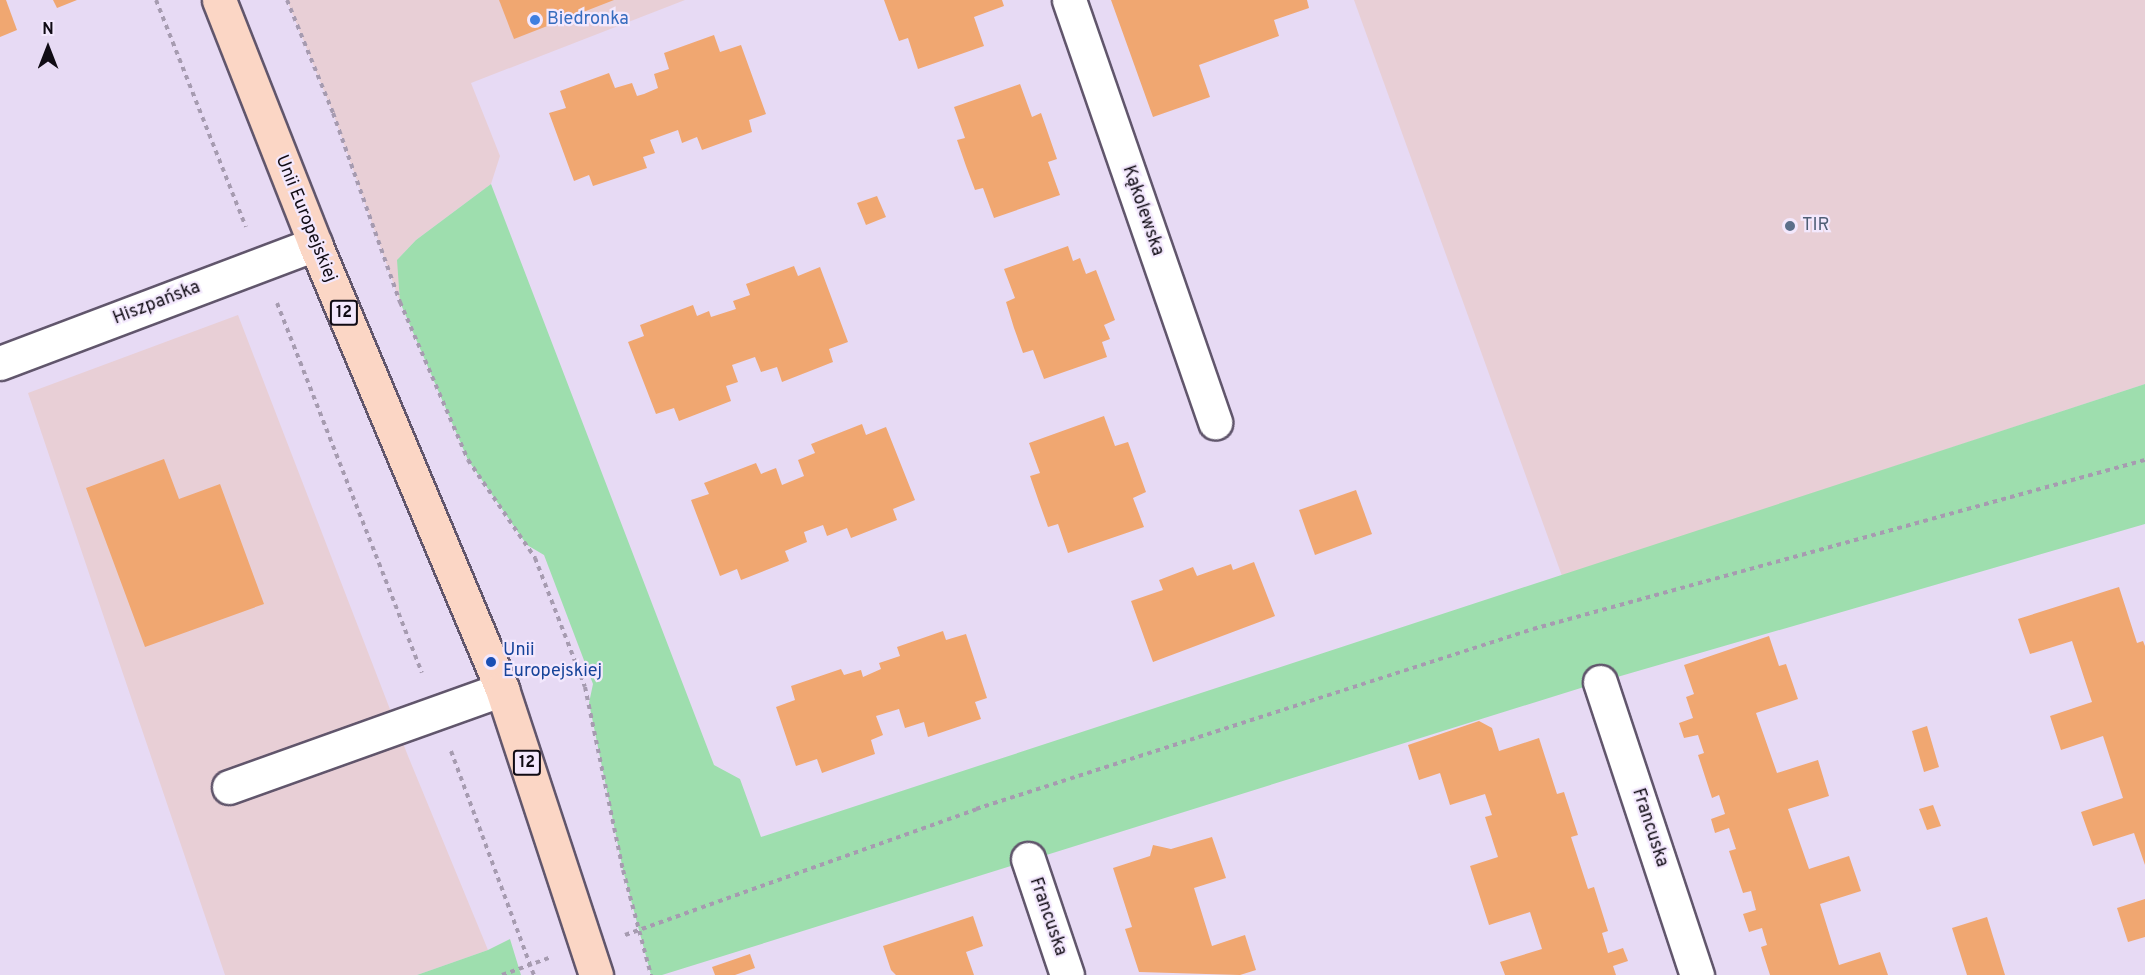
<!DOCTYPE html>
<meta charset="utf-8">
<style>
body{margin:0}
#map{position:relative;width:2145px;height:975px;overflow:hidden;background:#e7daf4;font-family:Overpass,sans-serif}
div>[style]{position:absolute}
[style*='--x']{left:calc(var(--x)*1px);top:calc(var(--y)*1px);width:calc(var(--w)*1px);rotate:calc(var(--a)*1deg)}
.commercial>*{inset:0;background:#e8cfd6}
.green>*{inset:0;background:#9edeae}
.building>*{inset:0;background:#f0a771}
.path>*{height:4px;margin-top:-2px;transform-origin:0;background:repeating-linear-gradient(90deg,#a69bb0 0 4.5px,transparent 0 9px)}
.roads{filter:drop-shadow(2px 0 #61566c) drop-shadow(-2px 0 #61566c) drop-shadow(0 2px #61566c) drop-shadow(0 -2px #61566c)}
.minor>*{height:33px;margin:-16.5px;padding:0 16.5px;transform-origin:16.5px;border-radius:16.5px;background:#fff}
.major>*{height:33px;margin:-16.5px;padding:0 16.5px;transform-origin:16.5px;border-radius:16.5px;background:#fbd6c5}
.dots>*{width:16px;height:16px;translate:-50% -50%;box-sizing:border-box;border:3px solid #f3e8fd;border-radius:50%}
span{translate:-50% -50%;white-space:nowrap;text-align:center;line-height:1.15;-webkit-text-stroke:4.5px #f3e8fd;paint-order:stroke}
.shield-label span{padding:2px 4px;background:#f3e8fd;border:2px solid;border-radius:4px;-webkit-text-stroke-width:0}
.shield-label{font-size:16px;color:#100b14;font-weight:700}
.shop-label{font-size:18px;color:#366cbe}
.left{translate:0 -50%;text-align:left}
.street-label{font-size:18px;color:#100b14}
.service-label{font-size:18px;color:#4e5e75}
.transit-label{font-size:18px;color:#164399}
.north{position:absolute;left:18px;top:18px;width:60px;height:60px;-webkit-text-stroke:4px #f3e8fd;paint-order:stroke;rotate:0deg;font-size:16px;font-weight:700;line-height:24px;text-align:center;color:#100b14}
.north::after{content:'';display:block;margin:auto;width:21px;height:27px;background:#100b14;clip-path:polygon(50% 0,100% 100%,50% 72%,0 100%)}
</style>
<div id="map">
<div class="commercial">
<i style="clip-path:polygon(287px 0,685px 0,471px 83px,500px 156px,491px 184px,416px 240px,398px 259px,400px 302px,333px 113px)"></i>
<i style="clip-path:polygon(1354px 0,2145px 0,2145px 384px,1562px 576px)"></i>
<i style="clip-path:polygon(238px 315px,408px 756px,488px 950px,417px 975px,225px 975px,28px 393px)"></i>
</div>
<div class="green">
<i style="clip-path:polygon(491px 184px,714px 765px,740px 779px,761px 837px,2145px 384px,2145px 524px,1600px 682px,662px 975px,651px 975px,623px 870px,589px 703px,593px 684px,544px 555px,527px 545px,468px 460px,400px 302px,397px 260px,416px 240px)"></i>
<i style="clip-path:polygon(510px 939px,521px 975px,417px 975px,488px 950px)"></i>
</div>
<div class="building">
<i style="clip-path:polygon(0 0,6px 0,17px 30px,0 37px)"></i>
<i style="clip-path:polygon(53px 0,77px 0,57px 8px)"></i>
<i style="clip-path:polygon(499px 0,614px 0,514px 39px)"></i>
<i style="clip-path:polygon(884px 0,1002px 0,1004px 6px,974px 17px,984px 46px,918px 69px,908px 38px,899px 41px)"></i>
<i style="clip-path:polygon(1111px 0,1307px 0,1309px 8px,1274px 20px,1279px 36px,1199px 65px,1210px 97px,1153px 117px)"></i>
<i style="clip-path:polygon(714px 35px,720px 52px,741px 45px,766px 114px,749px 120px,752px 132px,702px 150px,697px 137px,682px 143px,678px 130px,650px 140px,655px 153px,643px 157px,647px 168px,593px 186px,589px 175px,574px 181px,549px 113px,566px 108px,560px 91px,609px 73px,615px 88px,632px 83px,637px 96px,644px 94px,658px 88px,654px 74px,669px 69px,664px 53px)"></i>
<i style="clip-path:polygon(1020px 84px,1032px 117px,1041px 113px,1057px 159px,1048px 162px,1060px 195px,994px 218px,983px 188px,975px 190px,966px 166px,957px 140px,965px 138px,954px 107px)"></i>
<i style="clip-path:polygon(877px 196px,886px 217px,866px 225px,857px 203px)"></i>
<i style="clip-path:polygon(1068px 246px,1073px 261px,1080px 258px,1086px 274px,1096px 270px,1115px 320px,1104px 325px,1110px 339px,1102px 342px,1107px 357px,1044px 379px,1033px 350px,1023px 353px,1014px 328px,1006px 302px,1015px 298px,1004px 269px)"></i>
<i style="clip-path:polygon(794px 266px,798px 276px,820px 267px,848px 342px,829px 349px,833px 362px,782px 382px,777px 367px,761px 372px,755px 357px,732px 365px,738px 382px,726px 386px,731px 401px,679px 421px,674px 408px,656px 414px,628px 342px,644px 336px,640px 325px,693px 305px,697px 316px,709px 311px,711px 317px,736px 309px,733px 301px,750px 295px,746px 284px)"></i>
<i style="clip-path:polygon(1104px 416px,1115px 446px,1128px 442px,1146px 492px,1133px 498px,1144px 527px,1068px 553px,1058px 524px,1048px 527px,1039px 502px,1030px 476px,1040px 473px,1029px 443px)"></i>
<i style="clip-path:polygon(862px 424px,866px 435px,886px 427px,915px 500px,893px 509px,897px 520px,851px 538px,847px 528px,827px 536px,823px 525px,804px 532px,807px 542px,785px 551px,789px 561px,741px 580px,737px 569px,720px 576px,691px 500px,709px 494px,704px 483px,756px 463px,761px 474px,776px 468px,782px 485px,804px 476px,798px 460px,815px 453px,811px 444px)"></i>
<i style="clip-path:polygon(164px 459px,179px 499px,220px 484px,264px 604px,145px 647px,86px 488px)"></i>
<i style="clip-path:polygon(1356px 490px,1372px 534px,1315px 555px,1299px 510px)"></i>
<i style="clip-path:polygon(1254px 562px,1275px 616px,1153px 662px,1131px 601px,1163px 590px,1159px 580px,1193px 567px,1197px 576px,1231px 564px,1233px 570px)"></i>
<i style="clip-path:polygon(2119px 587px,2137px 643px,2143px 641px,2145px 646px,2145px 865px,2134px 833px,2093px 846px,2081px 812px,2123px 798px,2103px 736px,2061px 750px,2050px 716px,2092px 702px,2072px 641px,2030px 654px,2018px 619px)"></i>
<i style="clip-path:polygon(943px 631px,946px 640px,966px 634px,987px 698px,975px 702px,981px 719px,928px 737px,924px 722px,905px 728px,899px 709px,876px 716px,883px 735px,871px 740px,875px 754px,822px 773px,817px 759px,796px 766px,776px 707px,795px 700px,791px 686px,841px 669px,844px 675px,861px 670px,863px 677px,881px 669px,879px 663px,900px 656px,897px 647px)"></i>
<i style="clip-path:polygon(1769px 636px,1779px 666px,1786px 664px,1798px 699px,1756px 713px,1777px 773px,1818px 760px,1829px 796px,1788px 809px,1809px 869px,1849px 856px,1861px 891px,1820px 904px,1839px 965px,1880px 952px,1888px 975px,1770px 975px,1761px 947px,1767px 945px,1762px 928px,1749px 932px,1743px 914px,1756px 910px,1751px 891px,1743px 893px,1729px 851px,1736px 849px,1729px 828px,1715px 833px,1711px 819px,1725px 814px,1719px 795px,1712px 798px,1698px 755px,1704px 753px,1698px 735px,1684px 738px,1679px 723px,1693px 718px,1686px 697px,1694px 694px,1684px 665px)"></i>
<i style="clip-path:polygon(1479px 721px,1492px 728px,1499px 751px,1539px 738px,1557px 794px,1564px 792px,1578px 835px,1571px 837px,1588px 889px,1594px 887px,1608px 931px,1602px 933px,1608px 953px,1623px 948px,1628px 961px,1613px 966px,1616px 975px,1505px 975px,1500px 962px,1542px 949px,1530px 912px,1489px 925px,1470px 866px,1498px 857px,1485px 817px,1492px 815px,1485px 794px,1450px 805px,1440px 773px,1419px 780px,1408px 745px)"></i>
<i style="clip-path:polygon(1927px 726px,1939px 767px,1924px 772px,1912px 731px)"></i>
<i style="clip-path:polygon(1933px 805px,1941px 826px,1927px 830px,1919px 809px)"></i>
<i style="clip-path:polygon(1212px 837px,1226px 878px,1194px 888px,1212px 946px,1245px 935px,1256px 970px,1240px 975px,1139px 972px,1125px 929px,1132px 927px,1113px 868px,1150px 856px,1153px 845px,1171px 849px)"></i>
<i style="clip-path:polygon(2145px 899px,2145px 937px,2128px 942px,2117px 908px)"></i>
<i style="clip-path:polygon(973px 916px,983px 946px,966px 952px,974px 975px,896px 975px,891px 970px,883px 946px)"></i>
<i style="clip-path:polygon(1987px 917px,2005px 975px,1967px 975px,1952px 928px)"></i>
<i style="clip-path:polygon(750px 954px,755px 968px,735px 975px,715px 975px,712px 967px)"></i>
</div>
<div class="path">
<i style="--x:156;--y:0;--w:244;--a:68.4"></i>
<i style="--x:287;--y:0;--w:122;--a:67.8"></i>
<i style="--x:333;--y:113;--w:201;--a:70.5"></i>
<i style="--x:400;--y:302;--w:172;--a:66.7"></i>
<i style="--x:468;--y:460;--w:119;--a:55.6"></i>
<i style="--x:535;--y:558;--w:138;--a:68.8"></i>
<i style="--x:585;--y:687;--w:187;--a:78.3"></i>
<i style="--x:623;--y:870;--w:109;--a:75.1"></i>
<i style="--x:277;--y:303;--w:397;--a:68.6"></i>
<i style="--x:451;--y:751;--w:239;--a:69.7"></i>
<i style="--x:625;--y:935;--w:373;--a:-19.7"></i>
<i style="--x:976;--y:809;--w:585;--a:-17.91"></i>
<i style="--x:1533;--y:629;--w:635;--a:-15.44"></i>
<i style="--x:502;--y:975;--w:50;--a:-19.9"></i>
</div>
<div class="roads">
<div class="minor">
<i style="--x:1069;--y:0;--w:447;--a:70.9"></i>
<i style="--x:0;--y:363;--w:337;--a:-20.7"></i>
<i style="--x:1600;--y:682;--w:309;--a:71.7"></i>
<i style="--x:229;--y:787;--w:290;--a:-19.7"></i>
<i style="--x:1028;--y:859;--w:122;--a:71.4"></i>
</div>
<div class="major">
<i style="--x:219;--y:0;--w:262;--a:68.5"></i>
<i style="--x:315;--y:244;--w:483;--a:67.2"></i>
<i style="--x:502;--y:689;--w:301;--a:71.8"></i>
</div>
</div>
<div class="dots">
<i style="left:535px;top:20px;background:#3f7fe0"></i>
<i style="left:1790px;top:226px;background:#5c6f8a"></i>
<i style="left:491px;top:662px;background:#1a4fb4"></i>
</div>
<div class="shield-label">
<span style="left:344px;top:313px">12</span>
<span style="left:527px;top:763px">12</span>
</div>
<div class="shop-label">
<span class="left" style="left:547px;top:20px">Biedronka</span>
</div>
<div class="street-label">
<span style="left:1142px;top:211px;rotate:71deg">Kąkolewska</span>
<span style="left:305px;top:219px;rotate:68deg">Unii Europejskiej</span>
<span style="left:157px;top:304px;rotate:-21deg">Hiszpańska</span>
<span style="left:1649px;top:828px;rotate:72deg">Francuska</span>
<span style="left:1047px;top:917px;rotate:71deg">Francuska</span>
</div>
<div class="service-label">
<span class="left" style="left:1802px;top:226px">TIR</span>
</div>
<div class="transit-label">
<span class="left" style="left:503px;top:662px">Unii<br>Europejskiej</span>
</div>
<div class="north">N</div>
</div>
